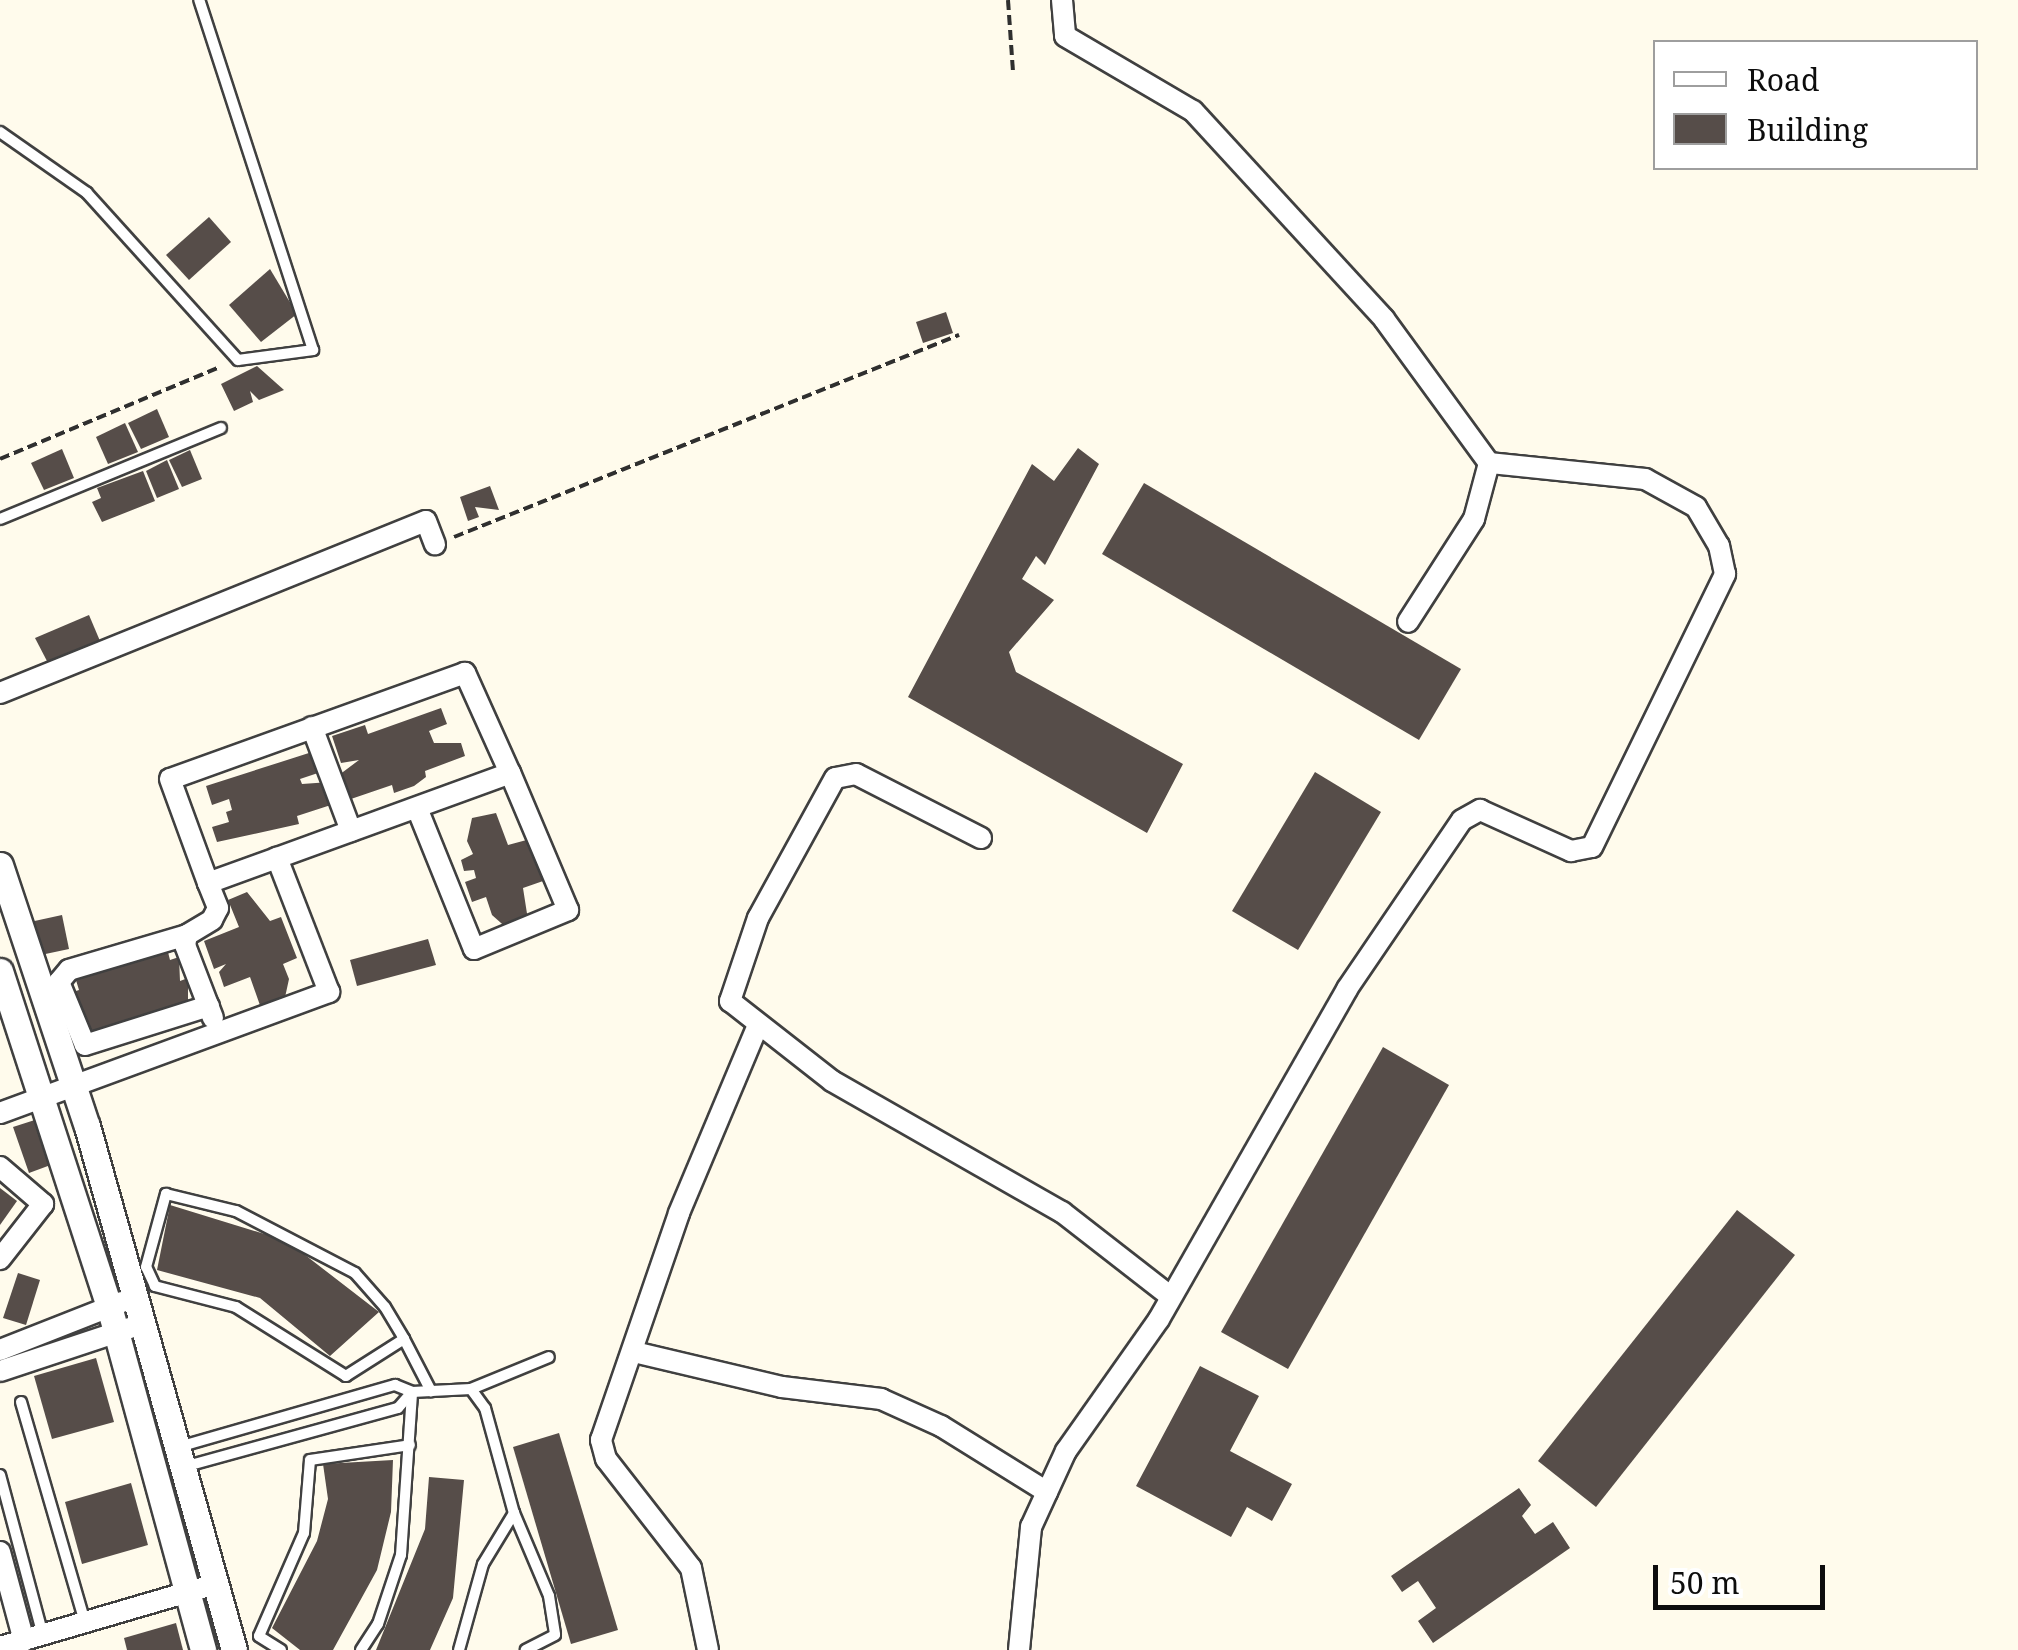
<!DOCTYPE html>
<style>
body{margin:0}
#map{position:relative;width:2018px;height:1650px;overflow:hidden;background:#fffbec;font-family:"Noto Serif",serif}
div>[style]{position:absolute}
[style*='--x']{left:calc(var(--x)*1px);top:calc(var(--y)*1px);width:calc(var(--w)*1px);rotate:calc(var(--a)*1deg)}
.building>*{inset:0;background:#564d49}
.path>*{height:4px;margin-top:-2px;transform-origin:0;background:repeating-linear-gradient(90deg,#2f2f2f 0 10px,transparent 0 15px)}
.roads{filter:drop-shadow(2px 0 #404040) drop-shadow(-2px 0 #404040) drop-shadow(0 2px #404040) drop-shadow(0 -2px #404040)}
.service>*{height:10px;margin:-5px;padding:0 5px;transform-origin:5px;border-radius:5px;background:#fff}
.minor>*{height:20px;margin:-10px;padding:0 10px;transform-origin:10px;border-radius:10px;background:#fff}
.tertiary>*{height:25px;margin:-12.5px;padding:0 12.5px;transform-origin:12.5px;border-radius:12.5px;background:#fff}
span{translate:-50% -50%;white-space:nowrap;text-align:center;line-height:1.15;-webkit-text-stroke:10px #fff;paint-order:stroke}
.legend{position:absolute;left:1653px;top:40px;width:325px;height:130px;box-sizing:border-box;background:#fff;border:2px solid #9e9e9e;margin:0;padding:12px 18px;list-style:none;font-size:30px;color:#0d0d0d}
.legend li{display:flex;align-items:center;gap:20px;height:50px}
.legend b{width:50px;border:2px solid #9e9e9e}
.scale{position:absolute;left:1653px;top:1565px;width:172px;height:45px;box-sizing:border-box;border:5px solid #0d0d0d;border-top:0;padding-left:12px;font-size:30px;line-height:35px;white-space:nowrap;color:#0d0d0d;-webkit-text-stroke:8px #fff;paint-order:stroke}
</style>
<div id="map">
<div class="building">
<i style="clip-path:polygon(209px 217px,231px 242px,189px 280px,166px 255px)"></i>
<i style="clip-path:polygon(270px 269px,297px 314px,261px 342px,229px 305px)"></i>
<i style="clip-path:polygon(946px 312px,953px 333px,923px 343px,916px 322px)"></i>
<i style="clip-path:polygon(257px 366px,284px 390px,259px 400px,250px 391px,253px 402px,234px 411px,221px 384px)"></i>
<i style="clip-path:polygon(157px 409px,169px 437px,141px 449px,128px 423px)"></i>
<i style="clip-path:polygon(125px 423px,138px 452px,108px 464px,96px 437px)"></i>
<i style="clip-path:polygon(1078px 448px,1099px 464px,1045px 565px,1036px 556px,1022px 579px,1054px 600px,1009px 652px,1016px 672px,1183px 764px,1147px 833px,908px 697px,1032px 464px,1054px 481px)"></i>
<i style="clip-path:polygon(62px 449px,74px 478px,44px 490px,31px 463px)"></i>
<i style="clip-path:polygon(190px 450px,202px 479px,182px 487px,169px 460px)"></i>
<i style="clip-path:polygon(167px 460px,179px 489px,157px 498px,146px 471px)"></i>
<i style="clip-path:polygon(143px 471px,155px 501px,102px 522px,92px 502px,101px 498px,97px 488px)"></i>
<i style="clip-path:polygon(1144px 483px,1461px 669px,1419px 740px,1102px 554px)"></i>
<i style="clip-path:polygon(490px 486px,499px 510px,475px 507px,479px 517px,468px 521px,460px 497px)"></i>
<i style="clip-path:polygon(89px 615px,100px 641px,48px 663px,35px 638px)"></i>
<i style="clip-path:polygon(441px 708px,447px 724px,429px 731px,434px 743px,461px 743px,465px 756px,425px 771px,426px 777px,414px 786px,394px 793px,392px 785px,348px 800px,339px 775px,359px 760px,341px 763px,332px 736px,365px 725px,368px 734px)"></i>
<i style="clip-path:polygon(312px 752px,318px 773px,300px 779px,302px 784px,330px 782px,337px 803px,297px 816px,299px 824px,217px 842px,212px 827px,229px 822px,226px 812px,232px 810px,229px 799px,212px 805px,206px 786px)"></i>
<i style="clip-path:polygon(1315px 772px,1381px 812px,1298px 950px,1232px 911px)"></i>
<i style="clip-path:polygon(496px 813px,508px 845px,534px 838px,546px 880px,523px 888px,528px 920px,510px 931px,492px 915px,486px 897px,472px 902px,465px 882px,476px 878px,474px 870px,464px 871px,461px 860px,473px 854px,467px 841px,472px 818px)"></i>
<i style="clip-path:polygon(247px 892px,270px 921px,281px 917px,297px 958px,283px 964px,289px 979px,284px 1002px,262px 1011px,250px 977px,224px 987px,219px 972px,226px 964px,214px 969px,204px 941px,239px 927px,228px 900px)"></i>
<i style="clip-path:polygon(62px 915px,69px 949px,36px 956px,30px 922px)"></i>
<i style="clip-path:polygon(428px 939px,436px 965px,357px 986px,350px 960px)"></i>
<i style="clip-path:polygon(167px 948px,170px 960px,179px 957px,180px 981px,188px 978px,188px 1009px,93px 1039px,89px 1029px,80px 1032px,75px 1016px,84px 1013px,70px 993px,79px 990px,75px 977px)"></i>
<i style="clip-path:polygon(1383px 1047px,1449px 1085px,1288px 1369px,1221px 1332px)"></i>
<i style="clip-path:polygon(41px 1118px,56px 1163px,29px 1173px,13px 1127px)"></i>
<i style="clip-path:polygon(0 1188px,17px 1201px,0 1225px)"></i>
<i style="clip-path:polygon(170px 1205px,287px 1241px,379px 1312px,330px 1356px,260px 1298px,157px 1270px)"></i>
<i style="clip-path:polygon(1737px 1210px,1795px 1255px,1596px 1507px,1538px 1461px)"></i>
<i style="clip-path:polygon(18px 1273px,40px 1280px,26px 1325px,3px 1318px)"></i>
<i style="clip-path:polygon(96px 1358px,114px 1422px,52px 1439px,34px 1376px)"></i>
<i style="clip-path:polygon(1200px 1366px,1259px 1396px,1230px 1451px,1292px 1484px,1272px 1521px,1247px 1507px,1231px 1537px,1136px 1486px)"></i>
<i style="clip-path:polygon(559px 1433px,618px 1630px,571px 1644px,513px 1447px)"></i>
<i style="clip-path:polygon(393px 1460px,391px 1512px,377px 1570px,333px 1650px,300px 1650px,272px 1628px,317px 1541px,328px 1499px,323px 1464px)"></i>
<i style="clip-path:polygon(429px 1477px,464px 1480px,453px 1598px,430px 1650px,376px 1650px,425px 1529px)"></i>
<i style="clip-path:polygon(131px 1483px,148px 1545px,82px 1564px,65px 1502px)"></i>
<i style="clip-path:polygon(1519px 1488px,1531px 1505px,1522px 1516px,1535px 1534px,1553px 1522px,1570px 1548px,1433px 1643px,1418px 1621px,1436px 1608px,1418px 1581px,1402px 1592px,1391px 1576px)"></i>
<i style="clip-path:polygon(176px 1623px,183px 1650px,127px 1650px,124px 1638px)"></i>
</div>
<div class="path">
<i style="--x:1008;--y:0;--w:72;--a:86"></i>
<i style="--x:0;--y:459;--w:238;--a:-22.7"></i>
<i style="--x:454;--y:537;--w:544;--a:-21.8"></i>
</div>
<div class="roads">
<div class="service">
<i style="--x:0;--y:132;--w:106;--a:35"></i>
<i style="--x:87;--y:193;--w:225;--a:47.9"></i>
<i style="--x:238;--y:360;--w:76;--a:-7.6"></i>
<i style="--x:313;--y:350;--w:368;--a:-108"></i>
<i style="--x:0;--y:519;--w:239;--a:-22.4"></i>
<i style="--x:404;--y:1339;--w:69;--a:147.5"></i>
<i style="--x:346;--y:1376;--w:130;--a:-147.9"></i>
<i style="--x:236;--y:1307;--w:84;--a:-165.5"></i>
<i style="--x:155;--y:1286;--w:21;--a:-115"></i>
<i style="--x:146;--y:1267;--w:76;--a:-74.7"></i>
<i style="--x:166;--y:1194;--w:72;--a:13.7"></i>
<i style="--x:236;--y:1211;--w:134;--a:27.5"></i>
<i style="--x:355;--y:1273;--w:45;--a:48.6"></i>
<i style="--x:385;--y:1307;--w:37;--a:59"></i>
<i style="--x:404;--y:1339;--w:59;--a:62.6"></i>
<i style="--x:471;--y:1389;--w:24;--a:54"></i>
<i style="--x:485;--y:1408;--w:109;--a:74.6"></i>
<i style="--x:514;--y:1513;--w:90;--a:67.1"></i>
<i style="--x:549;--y:1596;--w:39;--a:81"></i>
<i style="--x:555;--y:1635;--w:33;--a:153"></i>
<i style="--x:21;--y:1402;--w:230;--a:73.8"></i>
<i style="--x:182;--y:1446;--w:222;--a:-16"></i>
<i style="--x:395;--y:1385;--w:18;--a:22"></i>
<i style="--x:412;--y:1392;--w:59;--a:-2.9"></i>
<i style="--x:471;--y:1389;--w:84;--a:-22.3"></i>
<i style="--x:187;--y:1466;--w:219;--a:-15.4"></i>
<i style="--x:398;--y:1408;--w:20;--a:-49"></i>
<i style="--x:0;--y:1475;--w:166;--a:75"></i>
<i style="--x:281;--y:1650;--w:26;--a:-148"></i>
<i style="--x:259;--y:1636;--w:112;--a:-66.4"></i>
<i style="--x:304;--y:1533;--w:73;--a:-85.3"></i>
<i style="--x:310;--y:1460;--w:101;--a:-8.5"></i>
<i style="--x:361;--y:1650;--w:31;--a:-57"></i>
<i style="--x:378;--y:1624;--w:73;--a:-71.6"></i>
<i style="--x:401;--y:1555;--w:163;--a:-86.1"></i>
<i style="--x:459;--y:1650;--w:89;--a:-74.4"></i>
<i style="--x:483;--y:1564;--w:60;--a:-58.7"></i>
</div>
<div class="minor">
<i style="--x:1062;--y:0;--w:36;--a:85"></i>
<i style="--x:1065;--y:36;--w:148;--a:30.4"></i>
<i style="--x:1193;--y:111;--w:282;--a:47.4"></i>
<i style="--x:1384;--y:319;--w:178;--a:53.9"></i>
<i style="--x:1489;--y:463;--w:58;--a:105"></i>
<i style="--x:1474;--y:519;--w:122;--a:122.7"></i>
<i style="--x:0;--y:693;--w:459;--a:-22"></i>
<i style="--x:426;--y:521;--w:25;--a:69"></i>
<i style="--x:312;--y:727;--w:111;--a:69.4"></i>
<i style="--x:417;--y:808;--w:152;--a:68"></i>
<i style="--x:474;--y:949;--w:102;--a:-22.5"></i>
<i style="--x:568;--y:910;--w:149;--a:-112.9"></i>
<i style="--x:981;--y:838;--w:140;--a:-152.9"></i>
<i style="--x:856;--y:774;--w:21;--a:169"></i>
<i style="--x:835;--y:778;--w:160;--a:118.8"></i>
<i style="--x:758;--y:918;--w:88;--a:108.6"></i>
<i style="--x:730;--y:1001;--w:130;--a:38.1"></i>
<i style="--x:832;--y:1081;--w:265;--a:29.7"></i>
<i style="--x:1062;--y:1212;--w:138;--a:37.9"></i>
<i style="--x:208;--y:883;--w:27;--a:68"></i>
<i style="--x:218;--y:908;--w:13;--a:117"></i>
<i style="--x:212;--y:920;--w:29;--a:149"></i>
<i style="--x:187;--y:935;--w:10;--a:101"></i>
<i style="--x:185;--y:945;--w:78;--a:69"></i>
<i style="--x:187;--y:935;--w:123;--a:163.5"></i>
<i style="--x:69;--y:970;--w:16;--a:130"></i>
<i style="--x:59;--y:982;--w:68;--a:67.6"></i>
<i style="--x:85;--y:1045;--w:130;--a:-17.5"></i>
<i style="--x:0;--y:1113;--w:351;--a:-20.2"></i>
<i style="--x:329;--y:992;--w:144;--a:-111.2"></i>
<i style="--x:277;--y:858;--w:248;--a:-20"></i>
<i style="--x:510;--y:773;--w:110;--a:-114.2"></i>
<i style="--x:465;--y:673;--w:313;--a:160.2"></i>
<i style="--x:170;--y:779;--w:111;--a:69.9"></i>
<i style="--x:208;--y:883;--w:73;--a:-19.9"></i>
<i style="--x:0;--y:1167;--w:57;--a:40.7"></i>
<i style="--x:43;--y:1204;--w:70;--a:128"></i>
<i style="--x:0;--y:1350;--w:131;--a:-21.5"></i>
<i style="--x:634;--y:1352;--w:152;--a:13.3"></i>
<i style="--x:782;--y:1387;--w:100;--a:6.9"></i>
<i style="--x:881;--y:1399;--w:66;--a:24.2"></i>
<i style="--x:941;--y:1426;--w:125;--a:31.9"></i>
<i style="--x:0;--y:1371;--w:137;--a:-18.3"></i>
<i style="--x:0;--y:1552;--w:92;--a:74.9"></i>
<i style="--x:0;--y:1647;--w:224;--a:-16.3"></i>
<i style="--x:708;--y:1650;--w:84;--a:-101.7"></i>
<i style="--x:691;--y:1568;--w:138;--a:-127.9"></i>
<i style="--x:606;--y:1459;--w:20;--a:-105"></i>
<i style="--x:601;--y:1440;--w:240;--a:-71"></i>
<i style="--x:679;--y:1213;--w:202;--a:-67.2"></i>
<i style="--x:1019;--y:1650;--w:124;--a:-84.4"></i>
<i style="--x:1031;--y:1527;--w:84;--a:-65.3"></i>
<i style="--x:1066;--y:1451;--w:161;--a:-54.8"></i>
<i style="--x:1159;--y:1319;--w:380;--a:-60.3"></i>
<i style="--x:1347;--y:989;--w:204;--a:-55.8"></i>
<i style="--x:1462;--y:820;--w:21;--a:-29"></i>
<i style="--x:1480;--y:810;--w:100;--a:24.3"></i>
<i style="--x:1571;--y:851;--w:21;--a:-11"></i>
<i style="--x:1592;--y:847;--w:304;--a:-64"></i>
<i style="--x:1725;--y:574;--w:29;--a:-102"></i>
<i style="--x:1719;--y:546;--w:45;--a:-120.5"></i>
<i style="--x:1696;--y:507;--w:58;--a:-151.2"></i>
<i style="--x:1645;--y:479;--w:157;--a:-174.1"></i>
</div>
<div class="tertiary">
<i style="--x:0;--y:865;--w:275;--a:71.6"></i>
<i style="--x:87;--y:1126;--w:544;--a:74.33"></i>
<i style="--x:0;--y:971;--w:352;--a:72"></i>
<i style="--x:109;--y:1306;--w:357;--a:74.7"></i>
</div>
</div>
<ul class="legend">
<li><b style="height:12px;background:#fff"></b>Road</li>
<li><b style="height:28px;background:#564d49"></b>Building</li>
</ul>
<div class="scale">50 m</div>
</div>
